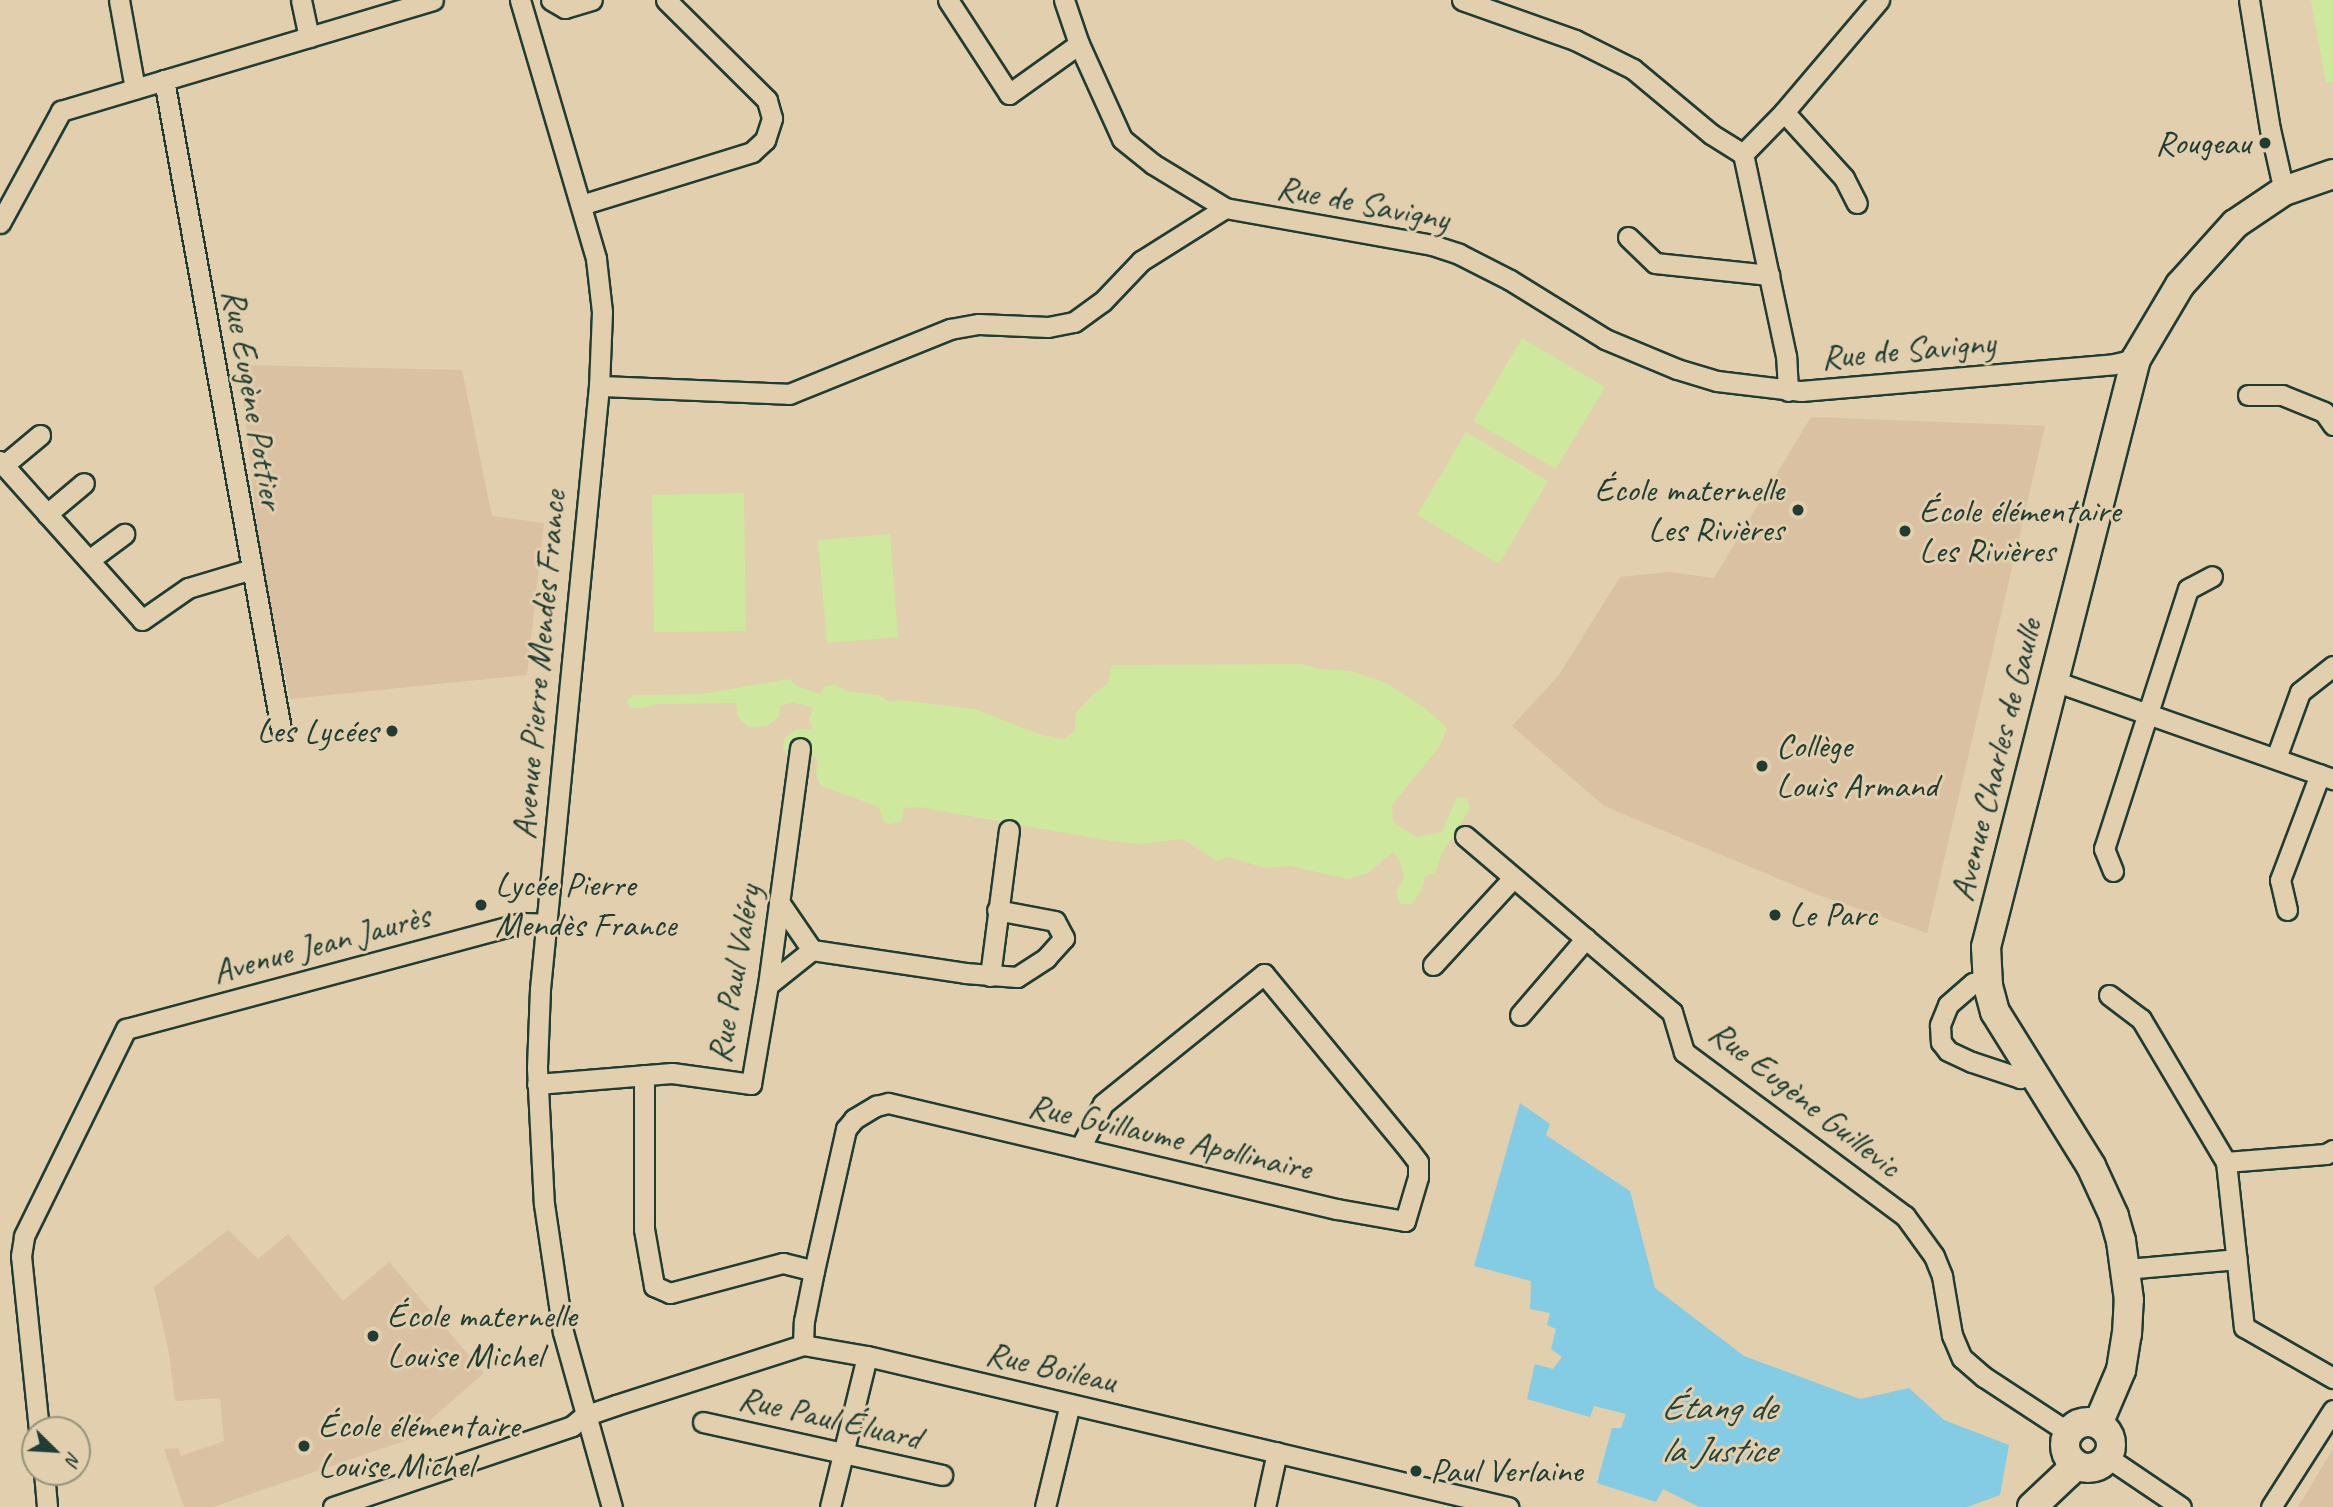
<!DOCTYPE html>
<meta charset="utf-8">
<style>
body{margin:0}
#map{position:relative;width:2333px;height:1507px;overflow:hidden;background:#e1cfad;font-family:Caveat,sans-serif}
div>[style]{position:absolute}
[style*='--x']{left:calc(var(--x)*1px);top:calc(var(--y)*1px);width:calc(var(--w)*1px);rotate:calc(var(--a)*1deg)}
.built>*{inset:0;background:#dac1a1}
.green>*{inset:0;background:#cee89e}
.water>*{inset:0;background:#83cce4}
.roads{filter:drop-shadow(2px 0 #1f3d34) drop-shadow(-2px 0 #1f3d34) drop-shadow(0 2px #1f3d34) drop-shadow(0 -2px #1f3d34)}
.street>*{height:19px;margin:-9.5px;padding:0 9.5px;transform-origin:9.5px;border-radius:9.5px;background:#e1cfad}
.secondary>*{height:28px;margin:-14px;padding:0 14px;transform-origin:14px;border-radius:14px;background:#e1cfad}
.secondary>.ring{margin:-14px;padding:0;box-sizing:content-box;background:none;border:28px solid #e1cfad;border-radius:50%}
.dots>*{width:19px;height:19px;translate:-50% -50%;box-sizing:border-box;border:4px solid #e1cfad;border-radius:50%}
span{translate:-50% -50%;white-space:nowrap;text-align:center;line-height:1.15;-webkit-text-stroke:6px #e1cfad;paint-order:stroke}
.poi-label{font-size:35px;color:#1f3d34}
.right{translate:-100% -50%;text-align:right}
.left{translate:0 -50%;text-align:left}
.street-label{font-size:35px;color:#1f3d34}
.water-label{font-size:37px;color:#24443d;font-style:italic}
.north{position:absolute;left:21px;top:1416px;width:70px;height:70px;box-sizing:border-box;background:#e1cfad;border:2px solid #93957d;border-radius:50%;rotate:114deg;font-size:19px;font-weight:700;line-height:28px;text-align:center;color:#1f3d34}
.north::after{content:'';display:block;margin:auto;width:24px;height:32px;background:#1f3d34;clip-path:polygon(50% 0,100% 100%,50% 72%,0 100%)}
</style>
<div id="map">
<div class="built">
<i style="clip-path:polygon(240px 365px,462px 370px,492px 516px,544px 523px,527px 675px,290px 699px,259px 545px)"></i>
<i style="clip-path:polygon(1811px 417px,2045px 426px,1927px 933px,1813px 893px,1604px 806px,1512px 726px,1559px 675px,1620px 577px,1669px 572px,1714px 578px)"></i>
<i style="clip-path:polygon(228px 1230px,258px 1259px,288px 1234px,343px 1301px,389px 1262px,484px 1373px,430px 1420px,433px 1431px,213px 1507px,184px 1507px,164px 1449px,178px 1448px,181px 1456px,224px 1441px,220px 1398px,175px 1401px,169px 1353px,154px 1287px)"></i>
<i style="clip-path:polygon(2333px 1449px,2333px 1507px,2298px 1507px)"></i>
</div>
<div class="green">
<i style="clip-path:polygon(2311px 0,2333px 0,2333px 82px,2326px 83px)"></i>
<i style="clip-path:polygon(1522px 338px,1605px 387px,1556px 469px,1473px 421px)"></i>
<i style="clip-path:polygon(1466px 432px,1548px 481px,1499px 564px,1417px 515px)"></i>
<i style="clip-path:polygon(744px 493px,746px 631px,654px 632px,652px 495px)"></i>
<i style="clip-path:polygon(890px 534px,898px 637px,827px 643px,818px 540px)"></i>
<i style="clip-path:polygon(1301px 664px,1319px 669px,1352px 671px,1386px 683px,1425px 708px,1447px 728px,1440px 746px,1392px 805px,1393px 822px,1417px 837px,1442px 832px,1457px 797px,1467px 798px,1470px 809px,1441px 855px,1436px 872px,1425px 876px,1422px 890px,1412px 904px,1400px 904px,1396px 892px,1404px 878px,1399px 859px,1393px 852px,1368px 873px,1348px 879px,1290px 866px,1265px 868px,1229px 857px,1217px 861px,1183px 839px,1140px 844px,1111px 841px,919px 807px,904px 808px,902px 822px,888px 824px,883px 821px,879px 807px,821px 786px,816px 775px,817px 759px,810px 755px,795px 758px,783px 751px,784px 739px,796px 729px,813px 729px,809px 720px,813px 708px,794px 702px,780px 706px,778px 718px,767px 726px,749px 727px,738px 717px,736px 703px,658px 704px,643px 708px,631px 708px,626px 701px,634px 695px,702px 694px,789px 679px,797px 686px,820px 694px,824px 687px,835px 684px,846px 691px,879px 695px,889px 702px,900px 700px,975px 709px,1039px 734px,1064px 739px,1075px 730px,1075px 714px,1090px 697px,1108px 683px,1112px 665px)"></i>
</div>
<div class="water">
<i style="clip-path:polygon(1520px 1103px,1550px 1124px,1546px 1135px,1630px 1191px,1655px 1288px,1744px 1356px,1860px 1399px,1909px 1388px,1944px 1420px,2009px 1445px,2000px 1495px,1967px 1507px,1699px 1507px,1663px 1489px,1656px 1502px,1597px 1483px,1612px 1428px,1621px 1428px,1626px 1414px,1594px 1406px,1590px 1417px,1527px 1399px,1535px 1364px,1553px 1369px,1562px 1357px,1551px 1349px,1556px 1329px,1547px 1325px,1550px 1313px,1530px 1309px,1531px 1281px,1474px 1266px)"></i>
</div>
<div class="roads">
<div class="street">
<i style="--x:119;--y:0;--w:90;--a:79.8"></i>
<i style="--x:301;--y:0;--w:38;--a:78"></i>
<i style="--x:520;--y:0;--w:270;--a:73.6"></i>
<i style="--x:596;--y:259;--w:53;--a:83.5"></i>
<i style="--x:602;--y:312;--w:74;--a:92.3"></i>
<i style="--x:599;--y:386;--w:606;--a:95.59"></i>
<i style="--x:540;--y:989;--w:79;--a:92.2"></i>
<i style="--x:537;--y:1068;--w:136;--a:87.1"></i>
<i style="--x:544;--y:1204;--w:129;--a:81.6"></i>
<i style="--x:563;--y:1332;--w:182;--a:74.4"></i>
<i style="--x:551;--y:0;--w:16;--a:30"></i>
<i style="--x:565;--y:8;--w:28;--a:-17"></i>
<i style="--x:948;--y:0;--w:112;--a:57"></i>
<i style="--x:1009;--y:94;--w:86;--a:-35.5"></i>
<i style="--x:1064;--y:0;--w:46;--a:71.2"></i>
<i style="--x:1079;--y:44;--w:104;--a:65.6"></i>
<i style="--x:1122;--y:139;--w:40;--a:39"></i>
<i style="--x:1153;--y:164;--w:84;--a:31.4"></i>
<i style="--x:1225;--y:208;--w:210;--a:10.1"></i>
<i style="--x:1432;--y:245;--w:28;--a:18"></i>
<i style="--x:1459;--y:254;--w:57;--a:27"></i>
<i style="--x:1510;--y:280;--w:112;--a:31.8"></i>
<i style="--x:1605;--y:339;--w:78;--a:22.6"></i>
<i style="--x:1677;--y:369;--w:42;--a:16.7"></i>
<i style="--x:1717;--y:381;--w:85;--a:6.8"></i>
<i style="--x:1801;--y:391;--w:314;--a:-4.9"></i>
<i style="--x:2114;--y:364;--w:23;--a:-13"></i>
<i style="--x:1462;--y:0;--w:120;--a:19.5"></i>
<i style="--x:1575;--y:40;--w:65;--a:26.6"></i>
<i style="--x:1633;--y:69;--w:102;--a:39.8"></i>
<i style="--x:1711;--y:134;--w:38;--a:32"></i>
<i style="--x:2249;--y:0;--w:131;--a:80.8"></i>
<i style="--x:2270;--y:129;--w:64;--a:77.3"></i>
<i style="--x:164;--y:80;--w:659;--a:79.78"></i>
<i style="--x:1784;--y:112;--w:89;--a:47.7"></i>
<i style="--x:1844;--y:178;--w:28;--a:63"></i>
<i style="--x:581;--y:205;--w:179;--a:-17.2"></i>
<i style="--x:752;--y:152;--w:18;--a:-43"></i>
<i style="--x:765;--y:140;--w:23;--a:-72"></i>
<i style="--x:772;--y:118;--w:19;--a:-106"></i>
<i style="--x:767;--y:100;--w:142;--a:-135.3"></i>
<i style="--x:0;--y:223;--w:128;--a:-61.4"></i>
<i style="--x:61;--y:111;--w:388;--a:-16.6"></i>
<i style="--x:1628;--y:237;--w:37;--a:44"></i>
<i style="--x:1655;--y:263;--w:115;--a:6"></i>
<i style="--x:599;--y:386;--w:190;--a:2.4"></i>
<i style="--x:789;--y:394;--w:174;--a:-22"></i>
<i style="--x:950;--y:329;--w:29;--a:-10"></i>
<i style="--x:979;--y:324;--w:69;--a:2.5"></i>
<i style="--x:1048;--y:327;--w:26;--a:-11"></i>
<i style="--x:1074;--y:322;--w:34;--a:-36"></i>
<i style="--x:1102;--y:302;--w:57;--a:-46.4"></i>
<i style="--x:1141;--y:261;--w:99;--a:-32.2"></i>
<i style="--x:1788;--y:391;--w:35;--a:-93"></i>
<i style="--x:1786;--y:356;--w:207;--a:-102"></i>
<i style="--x:1743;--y:154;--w:59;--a:-45.7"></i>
<i style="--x:1784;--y:112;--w:147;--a:-49.7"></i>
<i style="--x:2248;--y:395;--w:34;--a:0"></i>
<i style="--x:2282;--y:395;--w:45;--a:22"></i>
<i style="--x:2324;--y:412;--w:16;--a:55"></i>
<i style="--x:0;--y:461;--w:213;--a:48.2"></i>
<i style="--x:142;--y:620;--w:56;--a:-34.8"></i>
<i style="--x:188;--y:588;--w:67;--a:-16.5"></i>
<i style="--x:4;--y:465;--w:47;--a:-39.8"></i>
<i style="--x:47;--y:514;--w:48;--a:-40"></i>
<i style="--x:89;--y:560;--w:44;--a:-36.6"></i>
<i style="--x:2054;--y:681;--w:296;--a:19.4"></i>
<i style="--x:2276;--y:758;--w:70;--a:-70"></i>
<i style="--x:2300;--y:692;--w:42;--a:-38.2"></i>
<i style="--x:1465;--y:836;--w:272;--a:40.4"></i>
<i style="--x:1672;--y:1012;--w:42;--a:73.3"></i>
<i style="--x:1684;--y:1052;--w:275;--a:36.6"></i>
<i style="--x:1905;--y:1216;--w:49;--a:54.1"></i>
<i style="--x:1934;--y:1256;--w:22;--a:68"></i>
<i style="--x:1942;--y:1276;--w:60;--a:80.4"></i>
<i style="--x:1952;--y:1335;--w:25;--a:67"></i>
<i style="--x:1962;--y:1358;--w:29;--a:41"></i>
<i style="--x:1984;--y:1377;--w:100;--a:33.2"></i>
<i style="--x:2113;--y:871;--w:24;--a:-112"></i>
<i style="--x:2104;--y:849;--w:273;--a:-72.1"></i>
<i style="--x:2188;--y:589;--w:27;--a:-28"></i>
<i style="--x:779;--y:902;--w:58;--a:55.5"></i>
<i style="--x:2287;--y:910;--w:31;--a:-103"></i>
<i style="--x:2280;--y:880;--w:113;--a:-69.3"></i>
<i style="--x:1433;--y:965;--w:118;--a:-47.4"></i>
<i style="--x:990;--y:976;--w:147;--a:-82.6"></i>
<i style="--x:1987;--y:978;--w:15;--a:160"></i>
<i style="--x:1973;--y:983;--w:33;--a:139"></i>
<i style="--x:1948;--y:1005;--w:22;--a:112"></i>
<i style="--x:1940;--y:1025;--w:17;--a:87"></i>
<i style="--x:1941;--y:1042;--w:11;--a:52"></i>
<i style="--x:1948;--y:1051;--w:26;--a:25"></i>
<i style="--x:1972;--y:1062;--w:51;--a:18.4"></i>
<i style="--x:2020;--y:1078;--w:13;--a:-29"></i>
<i style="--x:768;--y:985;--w:56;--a:-38.5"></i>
<i style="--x:812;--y:950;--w:155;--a:8.5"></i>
<i style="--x:965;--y:973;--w:52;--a:4.4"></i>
<i style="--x:1017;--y:977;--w:35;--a:-33"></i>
<i style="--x:1046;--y:958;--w:27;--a:-48"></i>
<i style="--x:1064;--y:938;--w:19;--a:-118"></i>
<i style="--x:1055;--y:921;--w:59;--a:-169.3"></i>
<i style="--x:2109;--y:995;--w:40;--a:37"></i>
<i style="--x:2141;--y:1019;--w:166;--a:59.3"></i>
<i style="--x:2226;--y:1162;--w:166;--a:83.8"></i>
<i style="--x:2244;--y:1327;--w:103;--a:29.8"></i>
<i style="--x:1520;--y:1015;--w:101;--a:-49.4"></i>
<i style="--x:644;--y:1075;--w:154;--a:90"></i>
<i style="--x:644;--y:1229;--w:58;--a:80"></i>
<i style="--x:654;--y:1286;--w:17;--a:24"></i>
<i style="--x:670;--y:1293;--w:117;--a:-14.9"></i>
<i style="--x:783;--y:1263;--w:32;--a:14"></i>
<i style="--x:537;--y:1084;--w:135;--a:-4.7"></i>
<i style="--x:672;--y:1073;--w:80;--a:7.9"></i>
<i style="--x:751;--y:1084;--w:100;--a:-80.3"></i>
<i style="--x:768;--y:985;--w:239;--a:-82.3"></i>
<i style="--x:2226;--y:1162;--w:100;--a:-4.6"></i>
<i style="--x:2326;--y:1154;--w:8;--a:-30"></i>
<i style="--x:2126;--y:1269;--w:111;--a:-5.1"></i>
<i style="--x:803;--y:1345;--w:24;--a:-88"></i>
<i style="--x:804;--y:1321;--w:51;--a:-78.7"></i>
<i style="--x:814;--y:1271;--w:146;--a:-77.3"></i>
<i style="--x:846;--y:1129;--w:13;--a:-51"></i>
<i style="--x:854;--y:1119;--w:26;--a:-31"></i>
<i style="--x:876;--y:1106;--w:12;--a:-14"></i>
<i style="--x:888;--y:1103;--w:461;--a:13.3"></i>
<i style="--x:1337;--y:1209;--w:69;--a:10"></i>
<i style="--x:1405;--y:1221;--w:46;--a:-73.5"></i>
<i style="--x:1418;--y:1177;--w:15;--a:-90"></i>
<i style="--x:1418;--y:1162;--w:15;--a:-127"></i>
<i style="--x:1409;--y:1150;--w:228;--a:-129.5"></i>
<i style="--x:1264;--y:974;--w:207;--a:141.1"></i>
<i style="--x:1103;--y:1104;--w:50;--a:117.6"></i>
<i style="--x:703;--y:1422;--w:245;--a:12.5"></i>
<i style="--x:39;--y:1430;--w:175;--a:-95.9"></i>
<i style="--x:21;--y:1256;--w:20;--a:-81"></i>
<i style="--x:24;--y:1236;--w:231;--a:-63.8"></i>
<i style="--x:126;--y:1029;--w:410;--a:-15"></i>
<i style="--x:522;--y:923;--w:24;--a:2"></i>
<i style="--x:2107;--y:1457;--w:89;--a:34"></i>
<i style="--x:44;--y:1472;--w:35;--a:85"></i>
<i style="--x:333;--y:1507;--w:252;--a:-18.7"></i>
<i style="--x:572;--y:1426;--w:16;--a:-40"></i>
<i style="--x:584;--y:1416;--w:34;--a:-19"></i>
<i style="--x:616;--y:1405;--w:196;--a:-17.8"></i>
<i style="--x:803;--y:1345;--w:65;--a:9.8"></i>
<i style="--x:867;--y:1356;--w:659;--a:13.26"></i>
<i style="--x:830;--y:1507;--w:155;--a:-76.2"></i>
<i style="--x:1045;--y:1507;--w:106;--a:-76.4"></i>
<i style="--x:1265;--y:1507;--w:56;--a:-77.7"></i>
<i style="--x:2271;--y:1507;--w:115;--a:-57.4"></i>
</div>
<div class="secondary">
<i class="ring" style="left:2065px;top:1422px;width:18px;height:18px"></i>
<i style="--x:2098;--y:1424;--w:59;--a:-66.9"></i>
<i style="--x:2121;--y:1370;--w:36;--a:-81"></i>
<i style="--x:2127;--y:1334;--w:34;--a:-87"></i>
<i style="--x:2129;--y:1300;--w:60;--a:-97.7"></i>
<i style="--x:2121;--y:1241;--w:26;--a:-106"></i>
<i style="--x:2114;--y:1216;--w:55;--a:-114.7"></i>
<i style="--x:2091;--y:1166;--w:181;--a:-121.9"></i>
<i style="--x:1995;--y:1012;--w:28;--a:-105"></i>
<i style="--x:1988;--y:985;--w:38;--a:-93"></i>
<i style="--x:1986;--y:947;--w:607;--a:-75.69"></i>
<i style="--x:2136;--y:359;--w:86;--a:-59.3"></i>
<i style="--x:2180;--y:285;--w:82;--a:-48"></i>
<i style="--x:2235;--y:224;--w:59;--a:-34"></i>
<i style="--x:2284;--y:191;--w:52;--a:-19.1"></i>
<i style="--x:2032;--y:1507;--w:50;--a:-43.4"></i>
<i style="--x:2068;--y:1473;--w:12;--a:-66"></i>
</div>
</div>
<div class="dots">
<i style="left:2265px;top:143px;background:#1f3d34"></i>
<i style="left:1798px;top:510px;background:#1f3d34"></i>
<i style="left:1905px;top:531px;background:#1f3d34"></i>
<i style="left:392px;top:731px;background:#1f3d34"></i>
<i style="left:1762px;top:766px;background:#1f3d34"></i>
<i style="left:481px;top:905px;background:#1f3d34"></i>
<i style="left:1775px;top:915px;background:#1f3d34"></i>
<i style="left:373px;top:1336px;background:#1f3d34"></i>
<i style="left:304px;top:1446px;background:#1f3d34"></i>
<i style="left:1416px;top:1471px;background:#1f3d34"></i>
</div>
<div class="poi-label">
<span class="right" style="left:2251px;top:143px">Rougeau</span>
<span class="right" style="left:1784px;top:510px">École maternelle<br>Les Rivières</span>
<span class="left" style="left:1919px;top:531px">École élémentaire<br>Les Rivières</span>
<span class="right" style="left:378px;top:731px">Les Lycées</span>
<span class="left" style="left:1776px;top:766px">Collège<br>Louis Armand</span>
<span class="left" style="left:495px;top:905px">Lycée Pierre<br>Mendès France</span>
<span class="left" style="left:1789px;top:915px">Le Parc</span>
<span class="left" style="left:387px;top:1336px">École maternelle<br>Louise Michel</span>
<span class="left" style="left:318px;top:1446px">École élémentaire<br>Louise Michel</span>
<span class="left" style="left:1430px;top:1471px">Paul Verlaine</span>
</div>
<div class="street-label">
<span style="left:1363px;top:203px;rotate:11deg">Rue de Savigny</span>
<span style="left:1908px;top:350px;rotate:-5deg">Rue de Savigny</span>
<span style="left:253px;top:399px;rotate:80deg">Rue Eugène Pottier</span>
<span style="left:539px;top:665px;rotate:-85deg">Avenue Pierre Mendès France</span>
<span style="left:1996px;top:760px;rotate:-76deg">Avenue Charles de Gaulle</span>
<span style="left:321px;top:944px;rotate:-15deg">Avenue Jean Jaurès</span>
<span style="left:734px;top:974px;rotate:-80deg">Rue Paul Valéry</span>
<span style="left:1805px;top:1099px;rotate:38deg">Rue Eugène Guillevic</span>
<span style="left:1170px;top:1137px;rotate:13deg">Rue Guillaume Apollinaire</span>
<span style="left:1051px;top:1367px;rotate:13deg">Rue Boileau</span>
<span style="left:830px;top:1418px;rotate:13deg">Rue Paul Éluard</span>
</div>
<div class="water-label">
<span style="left:1718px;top:1429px">Étang de<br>la Justice</span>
</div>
<div class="north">N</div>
</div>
